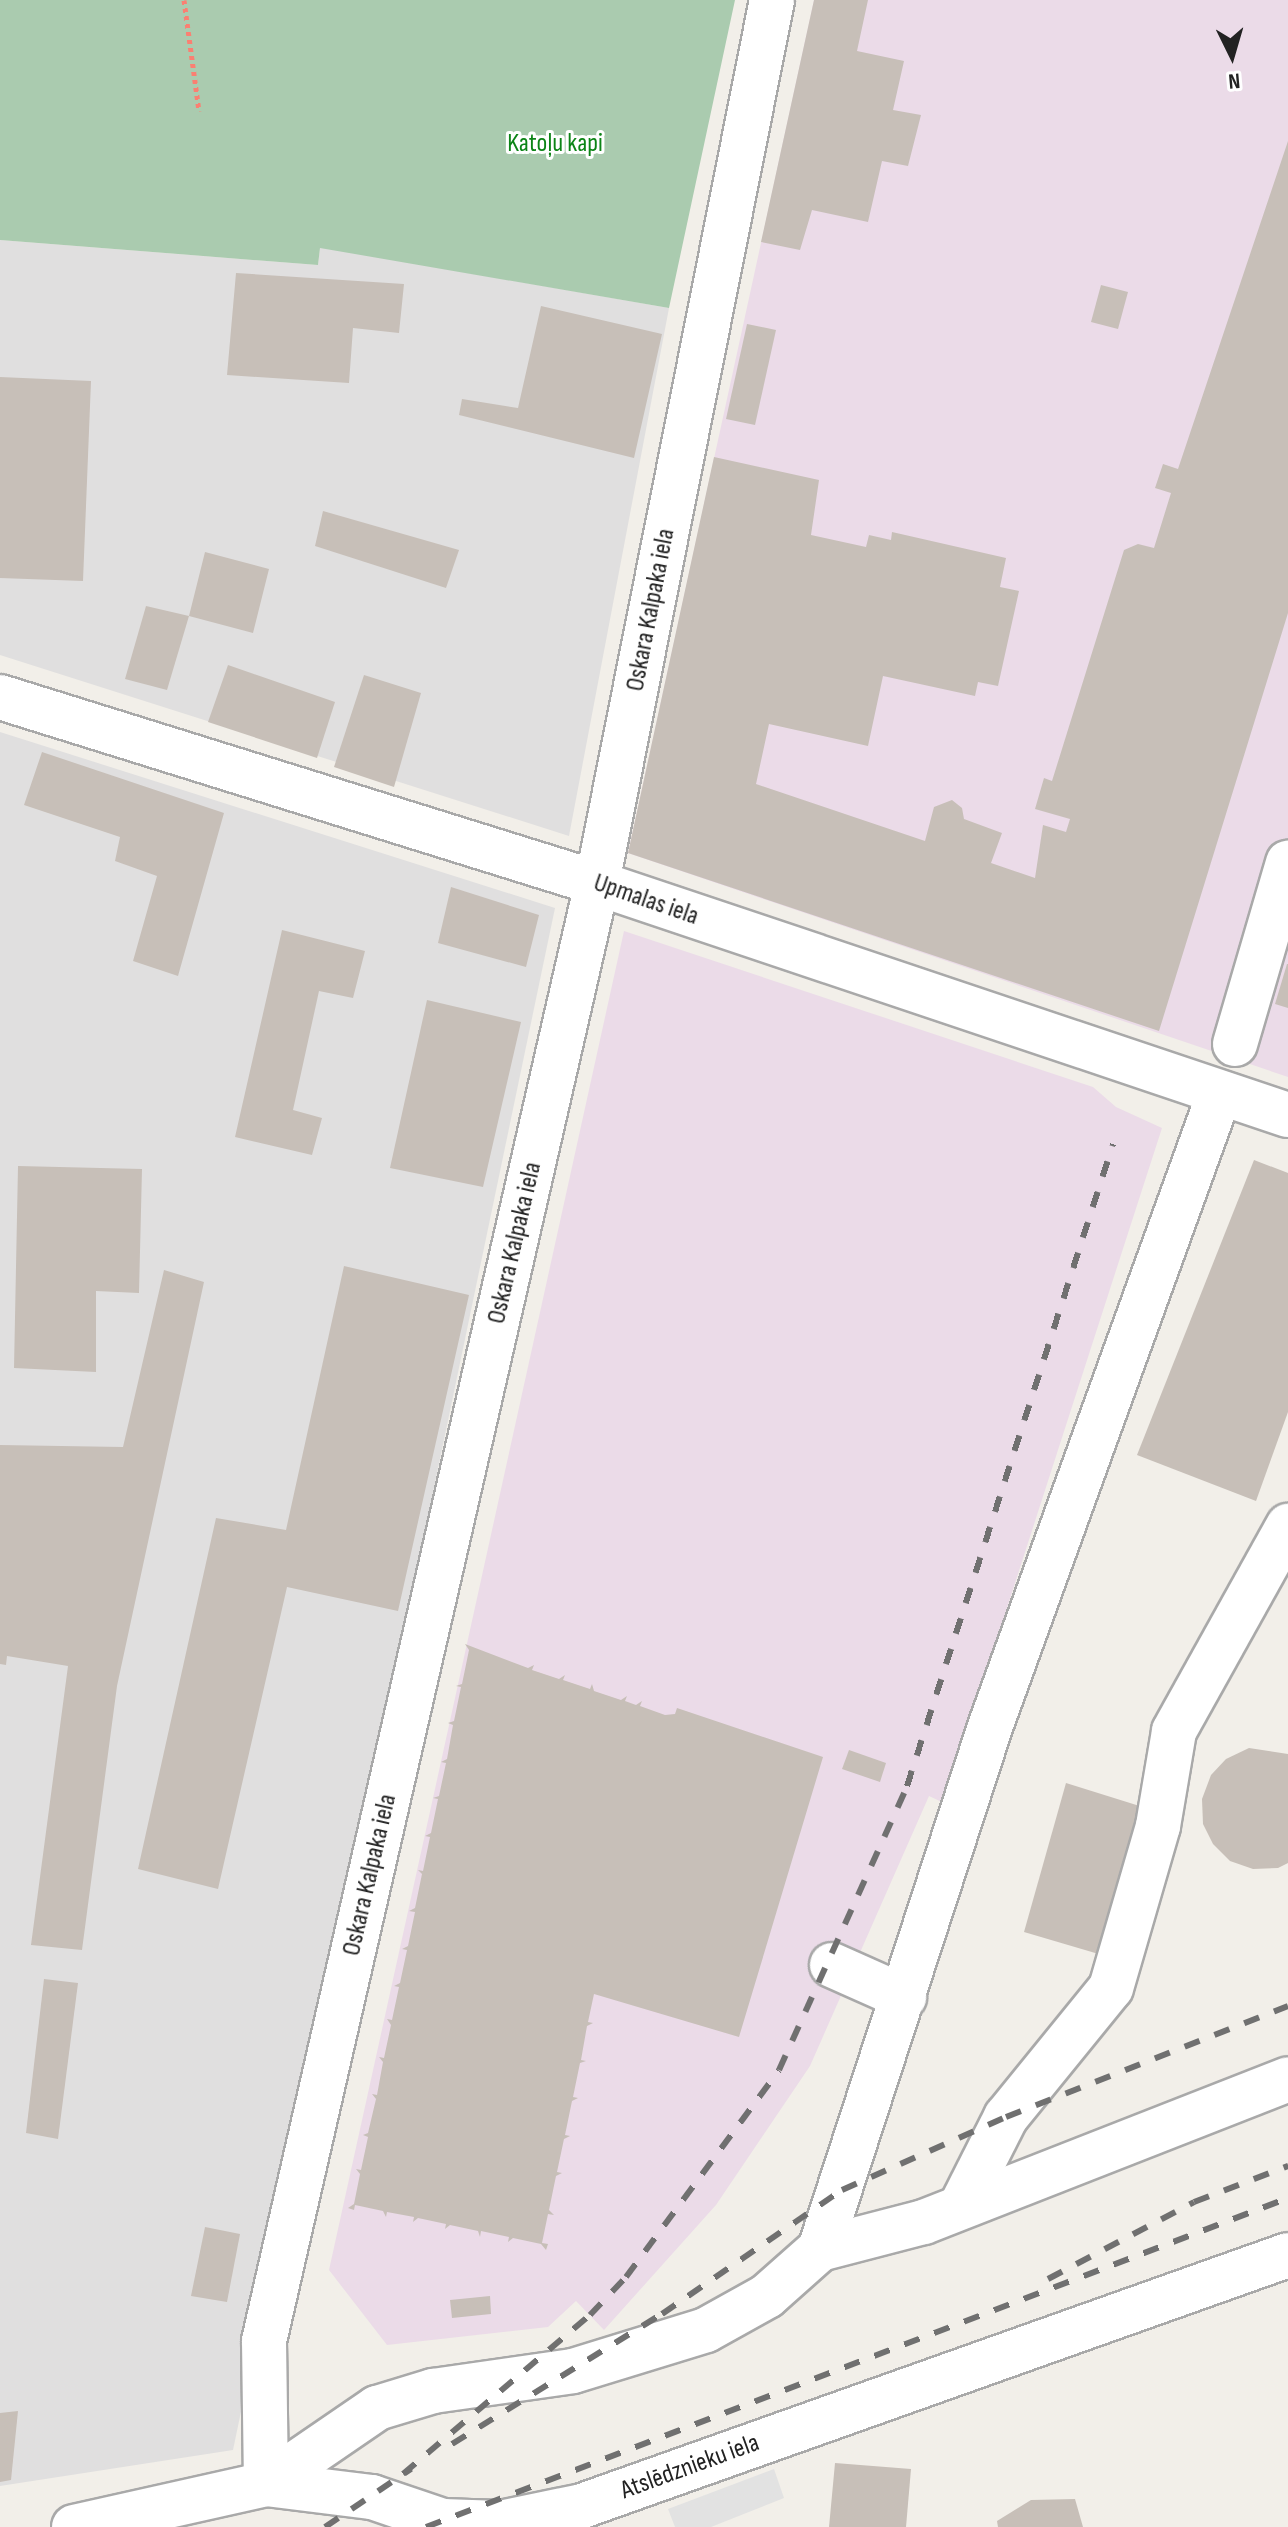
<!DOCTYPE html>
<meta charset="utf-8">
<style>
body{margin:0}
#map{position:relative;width:1288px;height:2527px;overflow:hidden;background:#f2efe9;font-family:"Sofia Sans Condensed",sans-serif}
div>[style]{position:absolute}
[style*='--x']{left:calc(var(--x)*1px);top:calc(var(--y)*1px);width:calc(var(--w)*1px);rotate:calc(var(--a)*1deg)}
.residential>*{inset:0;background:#e0dfdf}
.industrial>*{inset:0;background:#ebdbe8}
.cemetery>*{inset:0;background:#aacbaf}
.parking>*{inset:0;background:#e2e2e2}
.building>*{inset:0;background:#c7bfb8}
.path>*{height:5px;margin-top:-2.5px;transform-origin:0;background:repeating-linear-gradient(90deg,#fa8072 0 4px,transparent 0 8px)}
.roads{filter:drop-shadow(2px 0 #a9a9a9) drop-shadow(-2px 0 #a9a9a9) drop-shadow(0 2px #a9a9a9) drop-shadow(0 -2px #a9a9a9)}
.minor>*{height:44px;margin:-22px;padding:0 22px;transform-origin:22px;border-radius:22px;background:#fff}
.rail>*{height:6px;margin-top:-3px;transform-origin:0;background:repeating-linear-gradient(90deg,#707070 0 16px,transparent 0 32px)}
span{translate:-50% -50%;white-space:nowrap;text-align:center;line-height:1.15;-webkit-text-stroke:6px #fff;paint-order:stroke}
.park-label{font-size:26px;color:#0c8416}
.street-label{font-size:26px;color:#222}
.north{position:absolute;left:1192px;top:16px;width:80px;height:80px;-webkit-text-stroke:6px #fff;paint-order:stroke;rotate:175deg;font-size:22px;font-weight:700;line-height:32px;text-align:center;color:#222}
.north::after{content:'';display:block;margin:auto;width:28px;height:36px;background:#222;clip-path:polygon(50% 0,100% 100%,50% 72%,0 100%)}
</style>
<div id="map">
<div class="residential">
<i style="clip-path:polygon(0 240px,318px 265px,320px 247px,669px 308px,569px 836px,0 655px)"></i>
<i style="clip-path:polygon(0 732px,555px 908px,233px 2450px,0 2486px)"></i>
</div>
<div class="industrial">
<i style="clip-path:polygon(814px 0,1288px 0,1288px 1077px,628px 853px)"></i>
<i style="clip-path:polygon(624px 931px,1093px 1087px,1116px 1107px,1162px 1128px,944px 1803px,929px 1796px,810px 2066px,716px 2205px,604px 2330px,576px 2301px,548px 2327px,387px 2345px,329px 2270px)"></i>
</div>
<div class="cemetery">
<i style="clip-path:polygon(0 0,735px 0,669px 308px,320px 248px,318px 265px,0 240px)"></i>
</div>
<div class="parking">
<i style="clip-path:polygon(774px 2469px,784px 2498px,711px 2527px,675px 2527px,668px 2509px)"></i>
</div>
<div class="building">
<i style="clip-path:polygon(814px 0,868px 0,857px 51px,904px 61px,893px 110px,921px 115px,908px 166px,882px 161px,868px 222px,812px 210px,800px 250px,761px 242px)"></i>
<i style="clip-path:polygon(1288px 141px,1288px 613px,1159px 1031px,628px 853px,714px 457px,819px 480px,811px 535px,866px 547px,869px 535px,891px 540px,892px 532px,1006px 558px,1000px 587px,1019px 591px,998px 686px,978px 682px,975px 696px,883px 676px,868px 746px,769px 724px,756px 784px,925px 841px,934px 807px,952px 800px,962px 808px,964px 819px,1002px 833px,991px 863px,1035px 878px,1043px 825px,1066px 832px,1070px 819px,1035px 809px,1044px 778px,1052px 781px,1124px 550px,1138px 544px,1154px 548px,1171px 493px,1155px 488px,1163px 464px,1178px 469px)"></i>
<i style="clip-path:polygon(236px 273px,404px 284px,399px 333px,353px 328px,349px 383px,227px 375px)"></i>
<i style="clip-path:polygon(1101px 285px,1128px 292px,1118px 329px,1091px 322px)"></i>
<i style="clip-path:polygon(541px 306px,662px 334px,634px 458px,459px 415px,462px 399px,518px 408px)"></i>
<i style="clip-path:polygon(747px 324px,776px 330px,755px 425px,726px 419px)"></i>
<i style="clip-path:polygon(0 377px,91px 381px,83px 581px,0 578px)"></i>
<i style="clip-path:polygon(323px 511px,459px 550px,446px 588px,315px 546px)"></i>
<i style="clip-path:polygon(205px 552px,269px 569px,253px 633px,189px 616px)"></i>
<i style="clip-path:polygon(146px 606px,189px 616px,167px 690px,125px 679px)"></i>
<i style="clip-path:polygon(228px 665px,335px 702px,317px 758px,208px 722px)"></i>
<i style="clip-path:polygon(364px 675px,421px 693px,394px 787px,334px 767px)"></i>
<i style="clip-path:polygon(42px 752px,224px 813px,178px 976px,133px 961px,157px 876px,115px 861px,120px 837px,24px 805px)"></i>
<i style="clip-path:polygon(451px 887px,539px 915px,526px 967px,438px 943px)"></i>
<i style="clip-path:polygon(282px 930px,365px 951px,353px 998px,319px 991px,293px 1110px,322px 1118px,312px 1155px,235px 1137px)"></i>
<i style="clip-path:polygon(1287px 964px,1288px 964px,1288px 1008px,1275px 1004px)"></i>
<i style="clip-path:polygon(427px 1000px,521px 1022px,483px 1187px,390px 1168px)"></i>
<i style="clip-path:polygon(1254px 1160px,1288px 1173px,1288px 1412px,1256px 1501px,1137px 1455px)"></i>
<i style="clip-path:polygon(18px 1166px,142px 1169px,139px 1293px,96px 1291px,96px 1372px,14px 1368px)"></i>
<i style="clip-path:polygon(344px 1266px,469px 1295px,398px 1611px,287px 1587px,218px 1889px,138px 1869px,216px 1518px,286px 1530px)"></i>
<i style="clip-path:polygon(164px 1270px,204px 1282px,117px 1686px,82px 1950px,31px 1945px,68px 1666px,7px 1656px,6px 1665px,0 1664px,0 1445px,123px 1447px)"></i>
<i style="clip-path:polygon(465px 1644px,528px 1668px,534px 1665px,532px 1670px,559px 1679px,565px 1675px,563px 1680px,590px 1689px,592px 1684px,594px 1691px,621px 1700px,627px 1696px,625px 1701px,636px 1705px,642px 1701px,640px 1706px,665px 1715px,675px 1714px,677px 1708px,823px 1757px,739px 2037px,594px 1994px,588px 2022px,593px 2023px,587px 2026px,581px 2060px,586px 2061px,580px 2063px,573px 2097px,578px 2098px,572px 2101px,565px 2135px,570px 2136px,564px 2139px,557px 2172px,562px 2173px,556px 2176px,549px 2210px,554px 2215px,548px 2214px,542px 2243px,548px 2244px,546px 2250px,541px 2244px,513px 2238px,508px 2242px,509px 2237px,481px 2231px,480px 2237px,478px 2231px,450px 2225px,445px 2229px,446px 2224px,418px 2218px,413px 2222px,414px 2217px,387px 2212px,386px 2217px,383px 2211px,355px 2205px,354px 2210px,348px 2208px,354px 2204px,360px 2174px,356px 2169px,361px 2170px,368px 2137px,363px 2135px,368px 2133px,376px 2099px,372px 2094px,377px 2095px,383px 2062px,379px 2057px,384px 2058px,391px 2025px,387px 2019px,392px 2020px,399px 1987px,394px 1986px,400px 1983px,407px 1950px,402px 1949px,408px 1946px,415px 1912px,409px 1911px,415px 1908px,422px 1874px,418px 1870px,423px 1871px,430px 1837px,425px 1836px,431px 1833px,438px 1799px,433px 1798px,439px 1796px,446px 1763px,441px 1762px,447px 1759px,453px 1725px,448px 1723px,454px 1721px,461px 1687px,456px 1686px,462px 1684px,469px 1650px)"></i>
<i style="clip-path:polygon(1249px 1748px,1288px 1754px,1288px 1863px,1278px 1868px,1253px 1869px,1230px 1861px,1213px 1844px,1203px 1824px,1202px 1799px,1211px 1775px,1226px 1759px)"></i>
<i style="clip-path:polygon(849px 1750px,886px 1763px,880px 1782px,842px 1769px)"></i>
<i style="clip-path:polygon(1066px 1783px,1146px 1808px,1102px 1955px,1024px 1932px)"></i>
<i style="clip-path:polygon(44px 1979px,78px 1983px,58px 2139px,26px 2133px)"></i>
<i style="clip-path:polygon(205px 2227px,240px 2234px,227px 2302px,191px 2296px)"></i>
<i style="clip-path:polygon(490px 2296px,491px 2314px,452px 2318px,450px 2300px)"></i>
<i style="clip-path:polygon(18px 2411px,11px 2480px,0 2482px,0 2413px)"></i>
<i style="clip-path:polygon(835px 2463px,911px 2469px,906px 2527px,829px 2527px)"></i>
<i style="clip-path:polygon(1075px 2499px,1083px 2527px,998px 2527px,997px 2521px,1031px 2500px)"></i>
</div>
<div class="path">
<i style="--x:184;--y:0;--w:112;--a:82.3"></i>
</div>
<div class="roads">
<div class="minor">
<i style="--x:0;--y:697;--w:625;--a:17.3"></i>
<i style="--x:597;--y:883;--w:729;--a:18.56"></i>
<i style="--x:1235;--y:1044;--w:189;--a:-73.7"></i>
<i style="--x:832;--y:1965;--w:79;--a:24"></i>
<i style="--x:961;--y:2206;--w:100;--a:-63.2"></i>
<i style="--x:1006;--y:2117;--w:166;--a:-50.9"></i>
<i style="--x:1111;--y:1988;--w:169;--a:-73.8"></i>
<i style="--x:1158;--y:1826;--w:96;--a:-80.4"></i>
<i style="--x:1174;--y:1731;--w:235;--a:-60.9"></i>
<i style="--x:820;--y:2249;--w:107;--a:-14.6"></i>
<i style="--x:924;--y:2222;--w:391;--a:-21.4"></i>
<i style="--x:266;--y:2484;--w:143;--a:-90.8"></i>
<i style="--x:264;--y:2341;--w:1496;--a:-77.13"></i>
<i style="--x:597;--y:883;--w:900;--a:-78.79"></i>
<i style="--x:266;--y:2484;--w:135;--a:-34.4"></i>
<i style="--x:377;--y:2408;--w:59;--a:-16.9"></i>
<i style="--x:433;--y:2391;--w:141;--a:-8.1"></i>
<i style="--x:573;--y:2371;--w:139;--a:-17.1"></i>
<i style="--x:706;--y:2330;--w:70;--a:-29.1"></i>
<i style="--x:767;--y:2296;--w:71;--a:-41.6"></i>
<i style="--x:820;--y:2249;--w:549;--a:-71.96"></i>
<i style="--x:990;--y:1727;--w:672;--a:-70.08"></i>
<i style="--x:74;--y:2527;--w:197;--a:-12.6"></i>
<i style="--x:266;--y:2484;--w:107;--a:7"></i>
<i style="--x:372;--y:2497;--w:75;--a:18.7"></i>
<i style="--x:443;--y:2521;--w:57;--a:2"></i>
<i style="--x:500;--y:2523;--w:84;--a:-11.7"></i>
<i style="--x:582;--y:2506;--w:749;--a:-19.57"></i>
</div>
</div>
<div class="rail">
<i style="--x:1048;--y:2279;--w:165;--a:-27.8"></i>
<i style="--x:1194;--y:2202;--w:101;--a:-21"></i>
<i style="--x:452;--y:2444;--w:247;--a:-31.8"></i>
<i style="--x:662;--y:2314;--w:219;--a:-34.6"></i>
<i style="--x:842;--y:2190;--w:180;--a:-24"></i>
<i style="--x:1006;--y:2117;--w:303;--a:-21.5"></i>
<i style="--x:403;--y:2474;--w:245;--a:-40.4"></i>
<i style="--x:590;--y:2315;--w:52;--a:-46.5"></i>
<i style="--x:626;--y:2277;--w:257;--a:-53.5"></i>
<i style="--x:779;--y:2070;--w:312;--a:-65.7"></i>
<i style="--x:907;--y:1786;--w:674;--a:-72.21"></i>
<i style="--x:325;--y:2527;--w:104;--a:-34"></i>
<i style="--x:426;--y:2527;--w:923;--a:-20.89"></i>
</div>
<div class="park-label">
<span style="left:555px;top:144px">Katoļu kapi</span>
</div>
<div class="street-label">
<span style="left:651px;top:610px;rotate:-79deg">Oskara Kalpaka iela</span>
<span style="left:646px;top:900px;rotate:19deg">Upmalas iela</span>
<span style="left:515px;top:1243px;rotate:-77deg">Oskara Kalpaka iela</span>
<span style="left:370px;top:1875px;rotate:-77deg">Oskara Kalpaka iela</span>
<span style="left:690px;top:2467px;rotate:-20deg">Atslēdznieku iela</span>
</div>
<div class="north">N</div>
</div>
